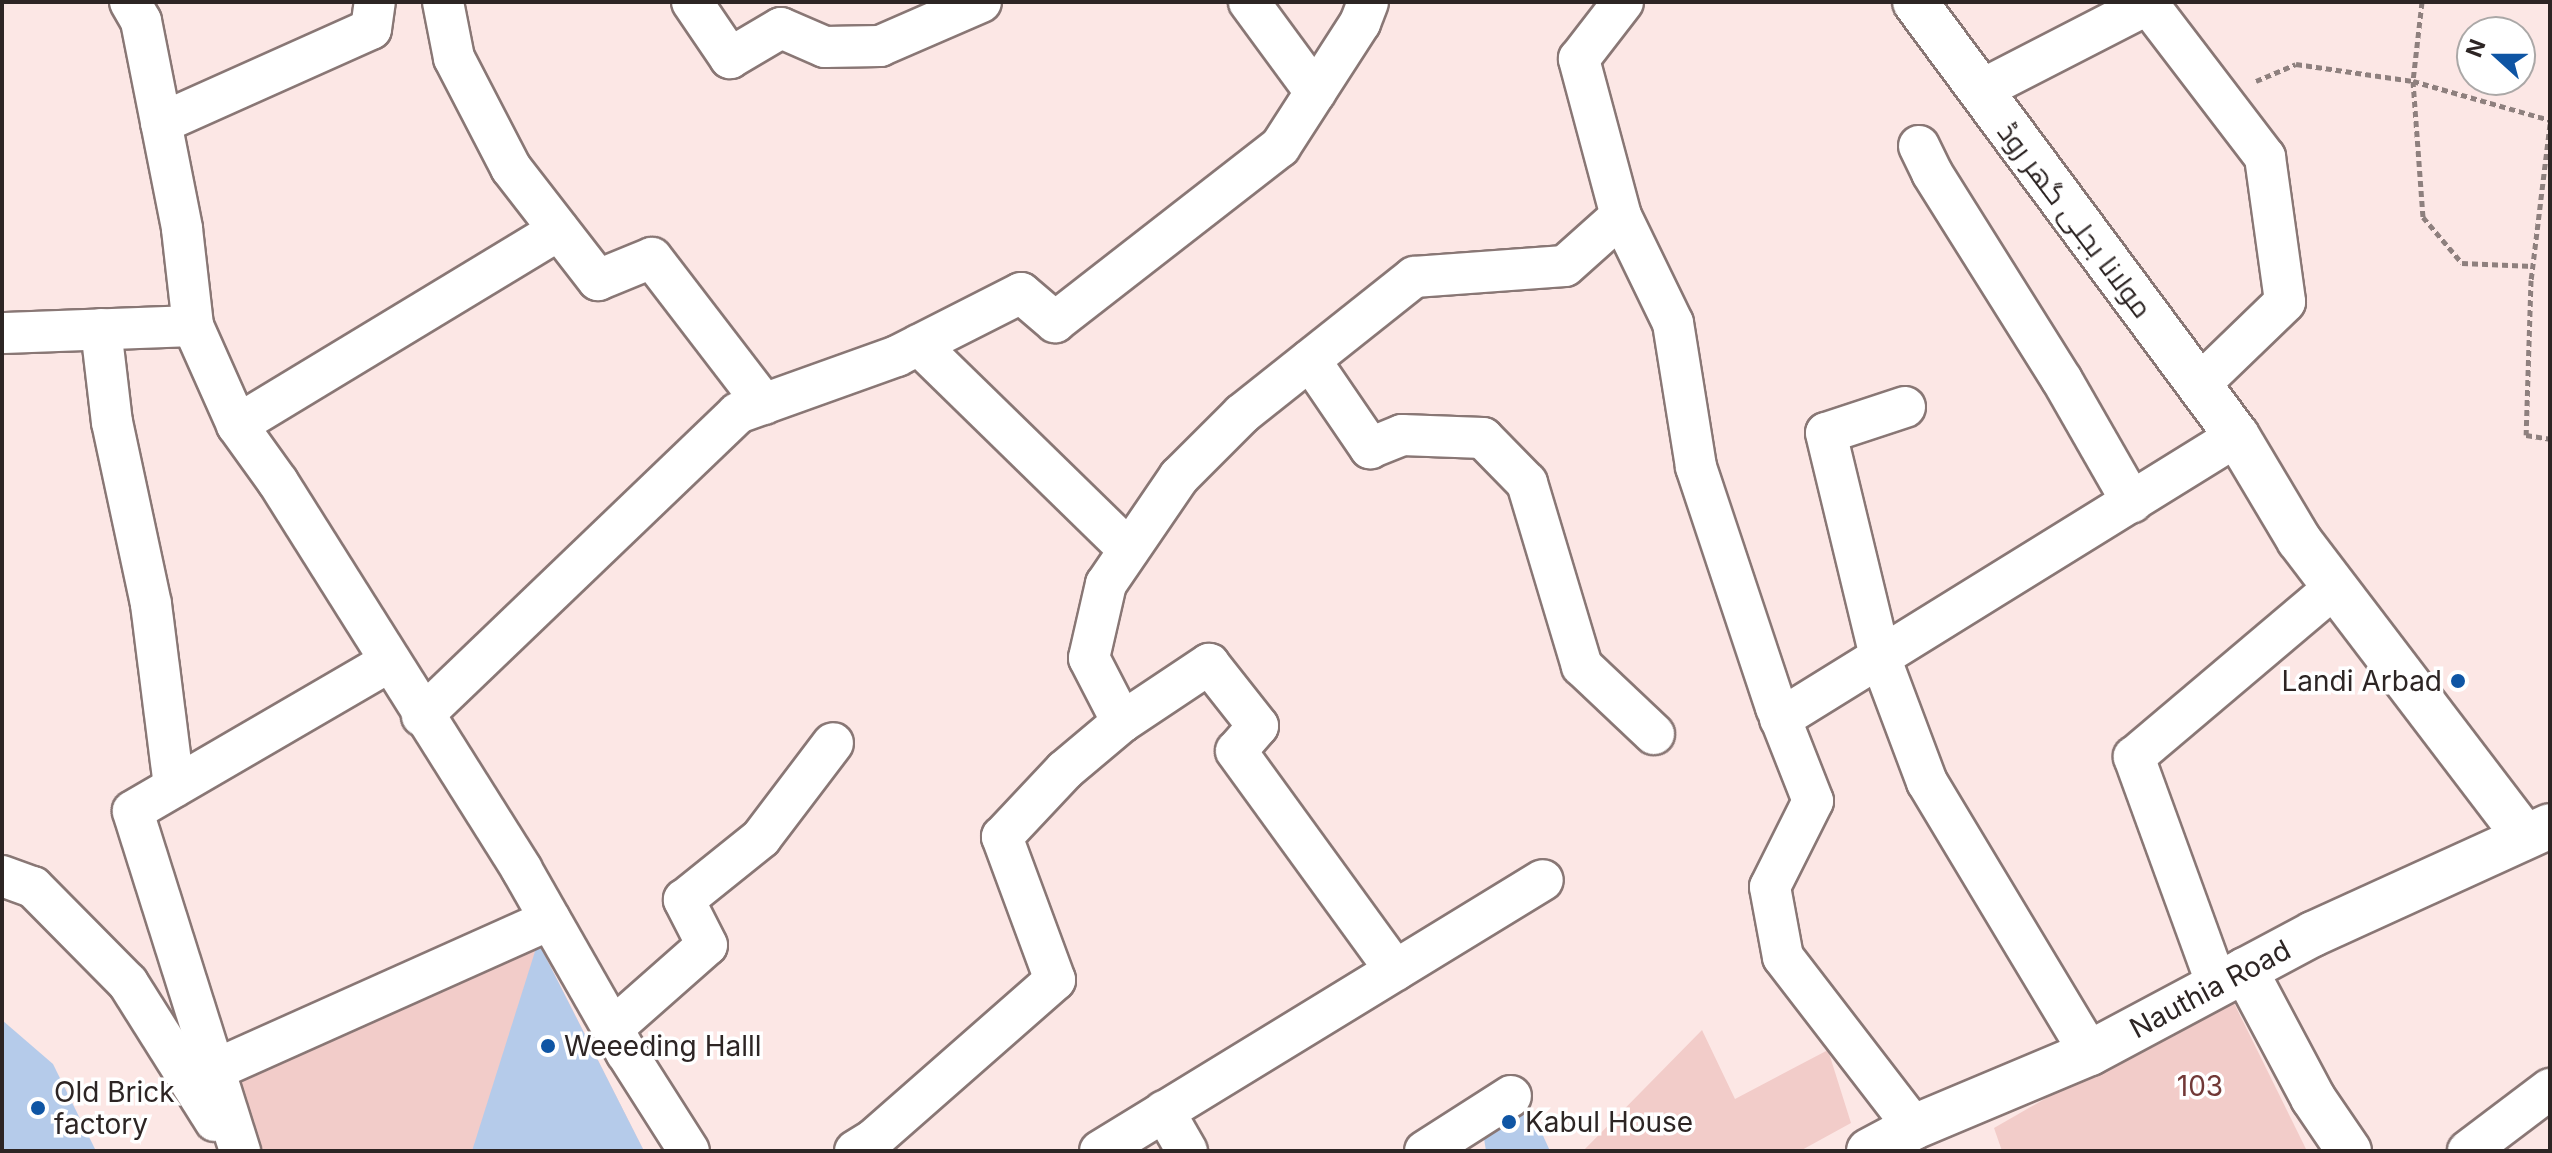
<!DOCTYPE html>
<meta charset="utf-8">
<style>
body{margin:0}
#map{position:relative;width:2552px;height:1153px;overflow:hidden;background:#fce7e5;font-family:Inter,Cairo,sans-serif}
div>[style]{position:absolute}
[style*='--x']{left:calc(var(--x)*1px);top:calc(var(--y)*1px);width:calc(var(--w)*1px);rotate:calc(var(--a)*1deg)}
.green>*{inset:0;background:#f2ccc9}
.building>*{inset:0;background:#b5cbea}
.path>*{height:5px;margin-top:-2.5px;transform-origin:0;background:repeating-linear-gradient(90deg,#8e807e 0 6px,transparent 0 10px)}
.roads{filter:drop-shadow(2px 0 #897775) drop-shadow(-2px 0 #897775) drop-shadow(0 2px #897775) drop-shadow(0 -2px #897775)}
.minor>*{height:40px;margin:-20px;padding:0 20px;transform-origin:20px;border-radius:20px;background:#fff}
.tertiary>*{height:44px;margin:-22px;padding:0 22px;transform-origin:22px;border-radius:22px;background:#fff}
.secondary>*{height:44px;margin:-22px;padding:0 22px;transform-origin:22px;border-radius:22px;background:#fff}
.dots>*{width:22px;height:22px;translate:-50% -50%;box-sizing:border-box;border:4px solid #fff;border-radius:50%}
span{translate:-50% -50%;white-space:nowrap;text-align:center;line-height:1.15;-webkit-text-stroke:7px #fff;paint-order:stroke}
.street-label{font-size:28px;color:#2d2524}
.poi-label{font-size:28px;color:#2d2524}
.right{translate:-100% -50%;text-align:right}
.left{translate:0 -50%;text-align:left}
.park-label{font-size:28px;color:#713937}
.frame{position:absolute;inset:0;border:4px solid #2d2524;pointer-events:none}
.north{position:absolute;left:2456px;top:16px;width:80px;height:80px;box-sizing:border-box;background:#fff;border:2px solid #aba8a7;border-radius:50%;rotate:291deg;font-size:22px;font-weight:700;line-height:32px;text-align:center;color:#2d2524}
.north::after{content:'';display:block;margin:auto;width:28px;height:36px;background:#0f55a4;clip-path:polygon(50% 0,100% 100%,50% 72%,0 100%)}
</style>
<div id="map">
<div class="green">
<i style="clip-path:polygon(538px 942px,644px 1151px,258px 1151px,237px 1079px)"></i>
<i style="clip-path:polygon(2229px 993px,2307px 1151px,2002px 1151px,1994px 1128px)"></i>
<i style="clip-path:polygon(1702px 1030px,1735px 1099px,1828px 1050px,1851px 1123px,1800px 1151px,1583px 1151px)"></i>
</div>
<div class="building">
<i style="clip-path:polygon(538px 942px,644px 1151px,472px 1151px)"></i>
<i style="clip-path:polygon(2px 1020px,53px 1064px,96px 1151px,2px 1151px)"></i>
<i style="clip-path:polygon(1519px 1083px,1550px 1151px,1486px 1151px,1477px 1094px)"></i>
</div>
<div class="path">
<i style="--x:2422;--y:2;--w:80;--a:96.5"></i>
<i style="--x:2413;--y:81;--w:136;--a:85.8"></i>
<i style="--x:2423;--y:217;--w:60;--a:49.7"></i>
<i style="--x:2462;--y:263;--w:71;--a:2.4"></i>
<i style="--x:2256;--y:81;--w:43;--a:-23"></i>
<i style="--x:2296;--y:64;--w:118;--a:8.3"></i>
<i style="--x:2413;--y:81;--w:142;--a:15.9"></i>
<i style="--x:2550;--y:124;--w:157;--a:96.9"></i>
<i style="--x:2531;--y:280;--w:155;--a:91.8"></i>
<i style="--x:2526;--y:435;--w:24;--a:9"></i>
</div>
<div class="roads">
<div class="minor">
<i style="--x:130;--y:2;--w:22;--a:60"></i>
<i style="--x:141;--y:21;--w:212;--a:78.8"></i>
<i style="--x:182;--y:229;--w:98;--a:83.5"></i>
<i style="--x:193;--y:326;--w:108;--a:66"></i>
<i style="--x:237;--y:425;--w:70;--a:54.3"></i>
<i style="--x:278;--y:482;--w:458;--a:57.8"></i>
<i style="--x:522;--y:870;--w:210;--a:60.3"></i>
<i style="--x:626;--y:1052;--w:117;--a:57.5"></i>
<i style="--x:443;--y:2;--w:57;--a:78.9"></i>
<i style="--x:454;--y:58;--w:124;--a:62.6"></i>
<i style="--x:511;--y:168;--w:142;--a:52.2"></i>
<i style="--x:598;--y:280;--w:58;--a:-22.2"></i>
<i style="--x:652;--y:258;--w:184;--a:52.5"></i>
<i style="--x:692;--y:2;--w:68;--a:55.8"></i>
<i style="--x:730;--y:58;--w:59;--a:-30.5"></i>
<i style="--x:781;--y:28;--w:48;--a:23.4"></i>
<i style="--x:825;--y:47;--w:55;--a:-1"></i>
<i style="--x:880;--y:46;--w:110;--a:-23.5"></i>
<i style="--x:1249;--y:2;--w:112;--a:53.7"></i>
<i style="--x:1979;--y:91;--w:190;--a:-27.2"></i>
<i style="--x:2148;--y:4;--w:193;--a:52.6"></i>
<i style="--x:2265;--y:157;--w:146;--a:82.1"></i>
<i style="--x:2285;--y:302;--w:120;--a:136"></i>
<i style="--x:161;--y:123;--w:230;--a:-24.1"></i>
<i style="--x:371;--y:29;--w:27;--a:-82"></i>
<i style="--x:1919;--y:146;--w:30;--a:64"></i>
<i style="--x:1932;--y:173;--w:244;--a:57.9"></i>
<i style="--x:2062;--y:380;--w:141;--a:60.2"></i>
<i style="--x:1621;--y:216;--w:119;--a:64.1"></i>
<i style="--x:1673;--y:323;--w:146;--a:80.9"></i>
<i style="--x:1696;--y:467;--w:253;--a:71.6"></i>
<i style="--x:1776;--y:707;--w:101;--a:68.5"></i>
<i style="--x:1813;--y:801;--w:96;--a:116.6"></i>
<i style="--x:1770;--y:887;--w:71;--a:79.5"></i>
<i style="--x:1783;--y:957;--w:215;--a:52.4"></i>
<i style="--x:101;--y:329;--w:94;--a:83.3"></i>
<i style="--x:112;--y:422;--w:186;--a:77.9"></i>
<i style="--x:151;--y:604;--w:184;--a:82.8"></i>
<i style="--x:2;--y:333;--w:191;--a:-2.1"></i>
<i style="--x:919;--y:345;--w:293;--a:44.3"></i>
<i style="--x:1310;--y:360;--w:107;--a:55.7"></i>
<i style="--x:1370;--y:448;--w:35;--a:-22"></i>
<i style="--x:1402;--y:435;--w:81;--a:2.1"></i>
<i style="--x:1483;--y:438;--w:63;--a:45.6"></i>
<i style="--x:1527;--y:483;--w:191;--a:73.3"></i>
<i style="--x:1582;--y:666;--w:99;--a:43.4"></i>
<i style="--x:1905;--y:407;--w:83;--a:161.8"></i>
<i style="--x:1826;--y:433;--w:230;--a:76.4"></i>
<i style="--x:1880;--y:657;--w:134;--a:69.4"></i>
<i style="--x:1927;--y:782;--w:316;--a:59"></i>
<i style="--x:237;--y:425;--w:376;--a:-31.2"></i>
<i style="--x:422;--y:716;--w:438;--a:-43.8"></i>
<i style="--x:738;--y:413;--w:169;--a:-19.7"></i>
<i style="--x:897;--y:356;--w:139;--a:-26.9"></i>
<i style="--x:1021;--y:293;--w:45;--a:40.5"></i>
<i style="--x:1055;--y:322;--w:285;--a:-37.9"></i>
<i style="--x:1280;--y:147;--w:148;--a:-57.2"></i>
<i style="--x:1360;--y:23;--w:22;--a:-69"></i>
<i style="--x:1780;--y:719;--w:538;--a:-31.77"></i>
<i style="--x:1122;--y:722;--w:105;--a:-33.7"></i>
<i style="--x:1209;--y:664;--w:79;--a:51.7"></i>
<i style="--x:1258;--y:726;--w:33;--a:131"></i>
<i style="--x:1236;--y:751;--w:271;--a:54"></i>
<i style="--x:2;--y:876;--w:33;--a:20"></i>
<i style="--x:33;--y:887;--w:135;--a:45.3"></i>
<i style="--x:128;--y:983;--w:163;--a:57.8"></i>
<i style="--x:2217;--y:985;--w:243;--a:-110"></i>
<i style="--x:2134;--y:757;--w:263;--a:-40.2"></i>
<i style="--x:613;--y:1028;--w:125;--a:-41.4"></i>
<i style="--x:707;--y:945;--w:51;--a:-117.1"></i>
<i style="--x:684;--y:900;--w:99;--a:-38.8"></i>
<i style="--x:761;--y:838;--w:119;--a:-52.8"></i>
<i style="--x:214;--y:1070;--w:368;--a:-24.1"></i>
<i style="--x:1164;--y:1111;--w:46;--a:60.1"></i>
<i style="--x:240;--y:1151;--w:356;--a:-107.5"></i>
<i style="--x:133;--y:811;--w:296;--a:-30.2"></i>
<i style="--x:855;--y:1151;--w:22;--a:-32"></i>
<i style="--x:874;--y:1139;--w:241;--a:-41.3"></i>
<i style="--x:1055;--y:980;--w:153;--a:-110.3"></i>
<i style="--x:1002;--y:837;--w:92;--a:-46.8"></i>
<i style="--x:1065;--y:770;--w:75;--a:-40.1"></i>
<i style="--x:1122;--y:722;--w:72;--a:-117.3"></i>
<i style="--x:1089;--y:658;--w:76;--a:-77.1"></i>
<i style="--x:1106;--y:584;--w:130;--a:-55.7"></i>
<i style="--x:1179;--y:477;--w:89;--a:-45"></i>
<i style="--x:1242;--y:414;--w:220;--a:-38.5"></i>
<i style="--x:1414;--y:277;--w:151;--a:-4.2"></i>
<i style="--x:1565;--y:266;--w:75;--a:-41.8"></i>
<i style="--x:1621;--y:216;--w:163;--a:-105"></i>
<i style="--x:1579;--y:59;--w:72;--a:-52.3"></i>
<i style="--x:1100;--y:1151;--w:519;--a:-31.46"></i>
<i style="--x:1425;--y:1151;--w:102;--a:-32.6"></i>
<i style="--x:2468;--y:1151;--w:103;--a:-37.1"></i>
</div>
<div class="tertiary">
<i style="--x:1915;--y:2;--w:540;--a:53.43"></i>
<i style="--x:2237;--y:436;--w:121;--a:59.2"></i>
<i style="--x:2299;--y:540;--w:371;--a:52.7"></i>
<i style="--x:2245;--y:970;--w:145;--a:62"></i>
<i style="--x:2313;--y:1098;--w:64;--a:55.8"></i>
</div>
<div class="secondary">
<i style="--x:1869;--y:1151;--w:51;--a:-28.1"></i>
<i style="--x:1914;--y:1127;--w:191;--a:-22.8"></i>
<i style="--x:2090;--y:1053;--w:253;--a:-28.1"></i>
<i style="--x:2313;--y:934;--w:260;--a:-24.5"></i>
</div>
</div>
<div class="dots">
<i style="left:2458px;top:681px;background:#0f55a4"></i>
<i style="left:548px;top:1046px;background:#0f55a4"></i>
<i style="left:38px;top:1108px;background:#0f55a4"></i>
<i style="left:1509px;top:1122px;background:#0f55a4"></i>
</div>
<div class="street-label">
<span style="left:2075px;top:220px;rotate:53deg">مولانا بجلی گھر روڈ</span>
<span style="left:2210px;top:989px;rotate:-28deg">Nauthia Road</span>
</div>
<div class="poi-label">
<span class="right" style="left:2442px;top:681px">Landi Arbad</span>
<span class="left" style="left:564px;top:1046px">Weeeding Halll</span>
<span class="left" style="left:54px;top:1108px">Old Brick<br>factory</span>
<span class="left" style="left:1525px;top:1122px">Kabul House</span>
</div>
<div class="park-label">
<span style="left:2200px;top:1086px">103</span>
</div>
<div class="frame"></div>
<div class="north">N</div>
</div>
